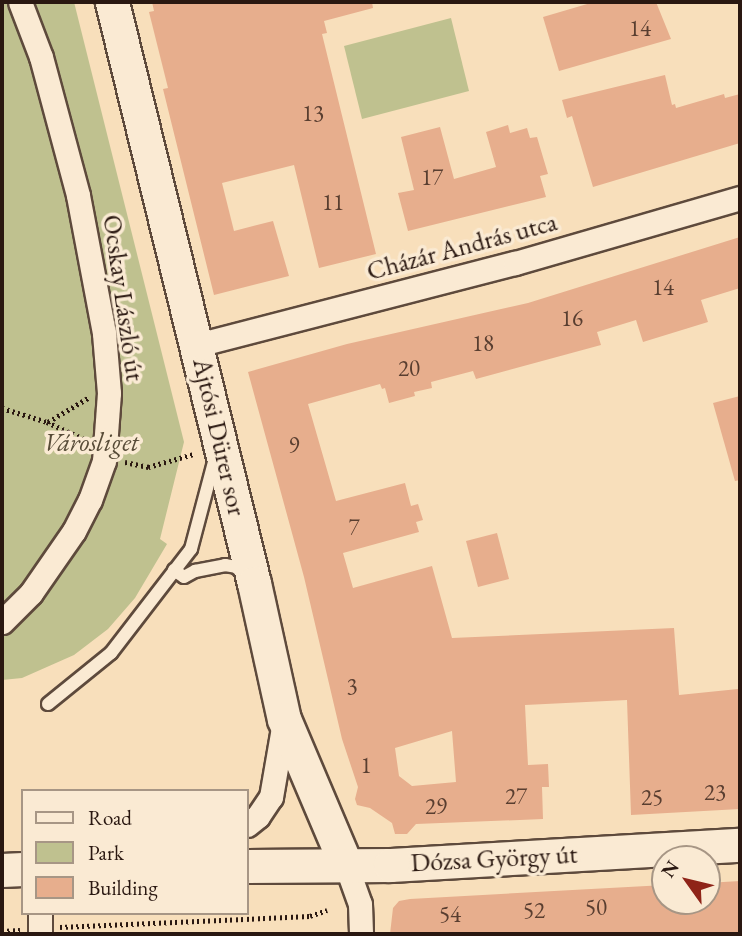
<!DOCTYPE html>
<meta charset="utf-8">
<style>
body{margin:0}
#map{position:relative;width:742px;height:936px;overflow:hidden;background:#f8dfbb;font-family:"EB Garamond",serif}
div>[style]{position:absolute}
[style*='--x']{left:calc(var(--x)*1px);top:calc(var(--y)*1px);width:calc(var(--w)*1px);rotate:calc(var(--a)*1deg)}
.green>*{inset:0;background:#bfc18f}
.building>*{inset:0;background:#e7ae8d}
.path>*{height:4.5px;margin-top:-2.25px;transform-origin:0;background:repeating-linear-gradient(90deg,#2a1811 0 2px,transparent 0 5.5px)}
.roads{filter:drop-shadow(2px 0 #5e4a3c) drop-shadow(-2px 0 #5e4a3c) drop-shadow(0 2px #5e4a3c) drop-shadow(0 -2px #5e4a3c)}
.lane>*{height:12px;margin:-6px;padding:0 6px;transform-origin:6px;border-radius:6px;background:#faead3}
.street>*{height:23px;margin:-11.5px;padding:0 11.5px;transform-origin:11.5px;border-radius:11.5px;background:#faead3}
.secondary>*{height:33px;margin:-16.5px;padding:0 16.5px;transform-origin:16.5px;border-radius:16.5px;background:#faead3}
span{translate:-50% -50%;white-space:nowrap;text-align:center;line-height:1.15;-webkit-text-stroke:7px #faead3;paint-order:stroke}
.number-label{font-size:23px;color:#593e30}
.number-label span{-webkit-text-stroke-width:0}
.street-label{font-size:26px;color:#2a1811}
.park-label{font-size:26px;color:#574b37;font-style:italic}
.frame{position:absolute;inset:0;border:4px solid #2a1811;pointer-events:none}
.legend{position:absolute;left:21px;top:789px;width:228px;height:126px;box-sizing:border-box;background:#faead3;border:2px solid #a79685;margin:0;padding:9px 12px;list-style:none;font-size:21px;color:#2a1811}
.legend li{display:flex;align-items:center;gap:14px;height:35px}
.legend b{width:35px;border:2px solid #a79685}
.north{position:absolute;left:651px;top:845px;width:70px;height:70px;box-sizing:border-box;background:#faead3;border:2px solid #a79685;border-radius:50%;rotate:304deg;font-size:19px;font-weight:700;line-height:28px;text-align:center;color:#2a1811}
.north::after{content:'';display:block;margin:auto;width:24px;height:32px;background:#8f2418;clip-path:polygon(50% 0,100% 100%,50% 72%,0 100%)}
</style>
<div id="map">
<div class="green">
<i style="clip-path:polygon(2px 2px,74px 2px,184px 442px,160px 539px,167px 544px,135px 598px,108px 629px,74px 655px,22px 678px,2px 680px)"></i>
<i style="clip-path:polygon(451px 18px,469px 91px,362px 119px,344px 46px)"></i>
</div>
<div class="building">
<i style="clip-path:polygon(152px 2px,372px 2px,373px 8px,324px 21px,327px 33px,322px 34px,376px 254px,319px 268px,294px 165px,222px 183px,234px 231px,273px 221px,289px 276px,214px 295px,163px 89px,168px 88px,149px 12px,154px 11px)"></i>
<i style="clip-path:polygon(594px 2px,656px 2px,671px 39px,559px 71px,543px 17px)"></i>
<i style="clip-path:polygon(665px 75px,672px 105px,675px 104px,676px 108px,724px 94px,725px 98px,740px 94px,740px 143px,593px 187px,572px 116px,567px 118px,562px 100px)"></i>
<i style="clip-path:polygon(508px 125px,510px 133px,527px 128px,530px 138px,537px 137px,548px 174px,540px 176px,546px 197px,408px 231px,398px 193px,414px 190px,401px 137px,440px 127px,454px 179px,496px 167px,486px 132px)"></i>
<i style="clip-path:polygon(evenodd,740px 237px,740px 288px,701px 300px,708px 322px,643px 342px,636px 320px,597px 332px,601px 345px,476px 379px,473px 371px,431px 382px,432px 388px,414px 392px,415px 396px,389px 403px,385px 388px,382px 389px,380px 384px,308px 404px,336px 501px,405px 483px,411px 506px,418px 504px,423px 520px,416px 522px,419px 532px,343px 553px,353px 588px,432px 566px,452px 638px,674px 628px,679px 695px,738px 689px,740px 694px,740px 809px,631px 815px,627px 700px,525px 705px,528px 765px,548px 764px,549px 787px,542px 787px,543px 819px,416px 824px,407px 834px,395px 834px,392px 823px,370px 808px,357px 805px,355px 799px,358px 787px,342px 739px,304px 577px,248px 372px,347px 344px,528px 303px,740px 237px,452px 731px,456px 782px,412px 786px,399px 776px,395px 748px,452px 731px)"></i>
<i style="clip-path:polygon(740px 396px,740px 480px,735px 481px,713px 403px)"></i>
<i style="clip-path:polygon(497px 533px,509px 579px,478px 587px,466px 541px)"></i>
<i style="clip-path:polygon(740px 881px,740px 934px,390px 934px,393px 908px,399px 901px,410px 899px,665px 885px,665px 901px,707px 901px,707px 883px)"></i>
</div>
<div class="path">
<i style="--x:2;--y:408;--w:47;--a:17.3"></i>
<i style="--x:47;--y:422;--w:41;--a:24.7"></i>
<i style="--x:48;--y:422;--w:47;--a:-31"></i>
<i style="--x:125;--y:462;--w:24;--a:12"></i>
<i style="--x:148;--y:467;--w:48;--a:-15.8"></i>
<i style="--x:60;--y:927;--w:250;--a:-2.5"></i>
<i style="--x:310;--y:916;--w:18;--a:-19"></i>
<i style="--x:2;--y:931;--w:18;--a:-3"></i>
</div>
<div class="roads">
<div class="lane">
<i style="--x:174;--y:570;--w:12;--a:35"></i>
<i style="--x:184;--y:577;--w:13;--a:-29"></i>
<i style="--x:195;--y:571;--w:31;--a:-11"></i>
<i style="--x:225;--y:565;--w:11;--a:10"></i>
<i style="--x:236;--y:567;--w:13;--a:42"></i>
<i style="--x:48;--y:704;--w:81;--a:-39"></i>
<i style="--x:111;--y:653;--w:131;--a:-52.4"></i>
<i style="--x:191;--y:549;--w:90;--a:-75.2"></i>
</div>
<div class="street">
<i style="--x:197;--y:345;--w:328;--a:-14.5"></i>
<i style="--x:515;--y:263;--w:234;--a:-16.1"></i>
<i style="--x:2;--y:622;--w:41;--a:-45"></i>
<i style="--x:31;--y:593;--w:75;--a:-55.3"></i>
<i style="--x:74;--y:531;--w:35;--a:-63"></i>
<i style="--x:90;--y:500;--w:41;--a:-70.3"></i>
<i style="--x:104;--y:461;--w:68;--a:-85.8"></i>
<i style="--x:109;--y:393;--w:60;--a:-94.8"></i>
<i style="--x:104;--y:333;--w:140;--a:-100.7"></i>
<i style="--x:78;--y:195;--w:143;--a:-105"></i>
<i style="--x:41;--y:57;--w:59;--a:-110.9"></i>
<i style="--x:247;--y:825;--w:14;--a:-39"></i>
<i style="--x:258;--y:816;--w:23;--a:-56"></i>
<i style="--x:271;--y:797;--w:76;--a:-80.2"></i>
<i style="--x:346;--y:865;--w:41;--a:70.3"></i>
<i style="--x:360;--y:904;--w:30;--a:88"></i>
<i style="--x:40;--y:934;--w:21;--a:-90"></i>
</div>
<div class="secondary">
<i style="--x:112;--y:2;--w:598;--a:76.27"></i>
<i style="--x:254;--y:583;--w:139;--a:77.6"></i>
<i style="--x:284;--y:719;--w:159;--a:67"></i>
<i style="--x:247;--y:866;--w:143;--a:-0.4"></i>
<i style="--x:390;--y:865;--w:351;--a:-3.3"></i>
<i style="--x:2;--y:870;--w:21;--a:-3"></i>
</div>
</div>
<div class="number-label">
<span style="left:640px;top:28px">14</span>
<span style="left:313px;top:113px">13</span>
<span style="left:432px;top:177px">17</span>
<span style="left:333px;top:202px">11</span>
<span style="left:663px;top:287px">14</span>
<span style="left:572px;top:318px">16</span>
<span style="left:483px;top:343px">18</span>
<span style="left:409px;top:368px">20</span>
<span style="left:294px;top:445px">9</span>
<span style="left:354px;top:527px">7</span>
<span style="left:352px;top:686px">3</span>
<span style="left:366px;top:765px">1</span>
<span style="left:715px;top:792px">23</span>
<span style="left:516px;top:796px">27</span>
<span style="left:652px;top:797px">25</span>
<span style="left:436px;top:806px">29</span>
<span style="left:596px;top:907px">50</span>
<span style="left:534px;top:910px">52</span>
<span style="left:450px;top:914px">54</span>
</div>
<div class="street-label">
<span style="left:462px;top:247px;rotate:-15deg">Cházár András utca</span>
<span style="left:123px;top:298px;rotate:82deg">Ocskay László út</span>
<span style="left:219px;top:437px;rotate:77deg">Ajtósi Dürer sor</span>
<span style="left:494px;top:859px;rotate:-3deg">Dózsa György út</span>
</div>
<div class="park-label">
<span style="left:91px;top:443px">Városliget</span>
</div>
<div class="frame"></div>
<ul class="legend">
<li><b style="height:9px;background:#faead3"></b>Road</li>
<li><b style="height:19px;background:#bfc18f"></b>Park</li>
<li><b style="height:19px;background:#e7ae8d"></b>Building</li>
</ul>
<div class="north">N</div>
</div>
